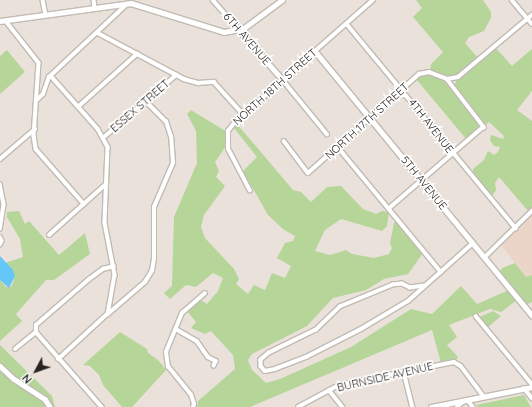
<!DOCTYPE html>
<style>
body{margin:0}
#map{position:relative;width:532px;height:407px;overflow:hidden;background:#eae2da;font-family:Quicksand,sans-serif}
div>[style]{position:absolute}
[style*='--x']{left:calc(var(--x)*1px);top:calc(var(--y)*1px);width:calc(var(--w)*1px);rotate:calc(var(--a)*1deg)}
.industrial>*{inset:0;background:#ebd5c9}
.green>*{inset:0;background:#b5d599}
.water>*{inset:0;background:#64c7f8}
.roads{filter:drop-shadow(1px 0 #c1bbb3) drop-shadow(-1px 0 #c1bbb3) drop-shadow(0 1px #c1bbb3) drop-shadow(0 -1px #c1bbb3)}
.street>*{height:3.5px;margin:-1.75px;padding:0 1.75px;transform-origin:1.75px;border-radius:1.75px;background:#fff}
.secondary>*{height:4.5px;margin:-2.25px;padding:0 2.25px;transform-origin:2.25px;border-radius:2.25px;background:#fff}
.primary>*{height:5px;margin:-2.5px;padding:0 2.5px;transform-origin:2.5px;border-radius:2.5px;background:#fff}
span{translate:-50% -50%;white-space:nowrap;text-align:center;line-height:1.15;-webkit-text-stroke:3.5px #fff;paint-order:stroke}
.street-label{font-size:11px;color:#262320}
.north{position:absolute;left:16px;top:351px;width:40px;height:40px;-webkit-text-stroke:3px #fff;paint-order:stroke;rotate:229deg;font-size:11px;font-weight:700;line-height:16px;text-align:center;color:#262320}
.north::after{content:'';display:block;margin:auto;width:14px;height:18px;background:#262320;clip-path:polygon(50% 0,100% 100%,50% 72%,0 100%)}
</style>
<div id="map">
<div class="industrial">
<i style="clip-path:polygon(532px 214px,532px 275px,526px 277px,501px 245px)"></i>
</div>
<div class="green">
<i style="clip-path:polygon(416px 0,483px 0,491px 12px,491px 18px,484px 31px,469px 37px,465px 43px,478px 58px,456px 76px,449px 78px,430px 71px,431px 64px,443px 52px,413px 17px,422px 8px)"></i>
<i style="clip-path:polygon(495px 47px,512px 66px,532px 49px,532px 91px,517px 110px,532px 121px,532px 209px,529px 212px,499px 177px,495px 183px,496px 190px,492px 196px,473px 173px,473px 169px,484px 160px,488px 151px,494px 155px,498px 152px,500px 147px,494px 146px,490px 140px,491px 135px,503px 139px,504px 136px,489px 122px,485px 125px,454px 86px,457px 80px)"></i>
<i style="clip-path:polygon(7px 50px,25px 72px,0 94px,0 56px)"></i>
<i style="clip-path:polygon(428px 74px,443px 80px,480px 125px,480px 129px,467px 140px,416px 79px)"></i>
<i style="clip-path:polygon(191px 110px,227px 132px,226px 146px,215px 162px,219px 171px,216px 177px,225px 186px,204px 215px,201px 227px,205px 238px,234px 269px,239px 279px,236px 284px,248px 294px,254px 285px,265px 290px,272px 273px,285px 278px,291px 266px,277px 258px,285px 243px,293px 241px,295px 236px,283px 229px,268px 215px,243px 171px,257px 157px,234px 128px,237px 124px,293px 190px,301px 192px,311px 202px,327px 187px,341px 186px,363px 209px,376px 214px,382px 211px,389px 212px,387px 226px,382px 231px,341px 219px,325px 230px,315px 251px,330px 255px,346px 250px,352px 254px,374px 258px,389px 254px,392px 248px,390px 243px,394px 223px,397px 219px,423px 253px,408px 274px,384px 279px,366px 290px,333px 298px,307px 326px,252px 354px,248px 360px,252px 370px,266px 383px,280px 379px,351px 347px,411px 309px,432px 314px,461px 286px,477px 304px,509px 290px,517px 300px,501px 312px,490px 309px,449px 325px,457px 337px,447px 345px,458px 357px,456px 360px,441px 363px,432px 330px,250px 407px,197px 407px,198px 401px,235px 369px,233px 355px,211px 331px,205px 334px,191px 328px,196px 322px,187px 311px,201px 300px,207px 304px,218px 291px,223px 278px,213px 273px,196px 287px,186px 285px,170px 299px,164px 293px,172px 286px,174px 217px,197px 163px,196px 131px,187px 114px)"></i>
<i style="clip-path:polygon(19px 211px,25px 224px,29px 221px,59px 255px,85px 233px,90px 254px,54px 280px,46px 280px,16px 314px,22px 321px,0 341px,0 280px,6px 287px,11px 287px,14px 280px,11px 268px,5px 263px,23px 257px,20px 239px,7px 217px,7px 212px)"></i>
<i style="clip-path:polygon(515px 263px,526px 277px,532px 275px,532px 302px,526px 305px,500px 272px,502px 268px)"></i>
<i style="clip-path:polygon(493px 311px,501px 316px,487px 328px,480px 317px)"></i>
<i style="clip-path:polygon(120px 332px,147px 349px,148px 353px,158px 360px,166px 370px,132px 407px,122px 407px,103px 385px,99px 375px,90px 366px,83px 365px)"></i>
<i style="clip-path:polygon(0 345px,52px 396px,55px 407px,0 407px)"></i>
<i style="clip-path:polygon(524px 395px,531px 407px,478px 407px,476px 405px)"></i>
</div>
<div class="water">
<i style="clip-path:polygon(0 256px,13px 270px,15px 276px,9px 288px,0 280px)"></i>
</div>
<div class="roads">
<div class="street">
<i style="--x:43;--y:0;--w:15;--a:79"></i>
<i style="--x:94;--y:0;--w:8;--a:83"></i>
<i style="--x:213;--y:0;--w:40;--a:49"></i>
<i style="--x:512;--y:0;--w:31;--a:50"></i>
<i style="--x:6;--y:21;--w:53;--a:51.8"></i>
<i style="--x:39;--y:63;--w:73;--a:93.9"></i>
<i style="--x:34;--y:136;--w:13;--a:81"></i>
<i style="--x:36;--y:149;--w:73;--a:48.9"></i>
<i style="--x:347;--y:24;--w:265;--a:50.4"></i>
<i style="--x:98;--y:33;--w:98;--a:28.1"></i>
<i style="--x:184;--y:79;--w:15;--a:16"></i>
<i style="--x:198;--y:83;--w:16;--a:-4"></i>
<i style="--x:214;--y:82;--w:43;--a:47.8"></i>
<i style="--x:315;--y:51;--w:77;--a:-41.3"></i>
<i style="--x:51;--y:76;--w:71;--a:48.4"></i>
<i style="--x:98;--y:129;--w:21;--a:61"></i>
<i style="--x:108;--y:147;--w:76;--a:92.3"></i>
<i style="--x:105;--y:223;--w:53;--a:79.1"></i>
<i style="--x:115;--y:275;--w:40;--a:100"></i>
<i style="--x:108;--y:314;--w:67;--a:137.4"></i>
<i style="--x:447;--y:79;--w:11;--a:-10"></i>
<i style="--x:458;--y:77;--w:97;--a:-40"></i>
<i style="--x:37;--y:100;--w:8;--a:-45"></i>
<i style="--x:43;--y:94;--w:18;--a:-71"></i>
<i style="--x:49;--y:77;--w:107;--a:-43.1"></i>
<i style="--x:79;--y:106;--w:78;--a:-41.9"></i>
<i style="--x:104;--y:137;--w:95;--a:-40.7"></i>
<i style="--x:284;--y:141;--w:40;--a:53"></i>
<i style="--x:308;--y:173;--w:149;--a:-41.7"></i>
<i style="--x:419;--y:74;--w:10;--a:-11"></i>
<i style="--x:429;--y:72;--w:19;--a:21"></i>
<i style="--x:447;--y:79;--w:61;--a:52.4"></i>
<i style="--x:484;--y:127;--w:125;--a:139.2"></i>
<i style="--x:338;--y:147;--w:162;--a:50.5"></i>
<i style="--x:0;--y:159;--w:46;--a:-40.6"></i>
<i style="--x:0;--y:184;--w:21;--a:79"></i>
<i style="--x:4;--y:205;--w:24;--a:99"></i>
<i style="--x:250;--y:191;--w:47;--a:-117.6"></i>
<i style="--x:228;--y:149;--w:18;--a:-90"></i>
<i style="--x:228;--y:131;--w:11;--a:-52"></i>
<i style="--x:235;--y:122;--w:64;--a:-41.2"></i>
<i style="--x:283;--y:80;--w:70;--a:50.8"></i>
<i style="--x:49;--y:235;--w:76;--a:-41.8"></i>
<i style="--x:0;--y:237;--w:4;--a:63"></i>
<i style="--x:2;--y:241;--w:4;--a:117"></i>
<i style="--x:485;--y:257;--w:66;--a:-44.4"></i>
<i style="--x:424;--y:286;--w:14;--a:172"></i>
<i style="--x:410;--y:288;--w:9;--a:-153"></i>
<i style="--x:402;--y:284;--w:9;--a:174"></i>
<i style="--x:393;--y:285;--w:57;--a:157.5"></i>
<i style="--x:340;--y:307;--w:33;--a:136"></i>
<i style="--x:316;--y:330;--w:52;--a:153.9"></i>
<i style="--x:269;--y:353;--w:11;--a:139"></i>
<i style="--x:261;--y:360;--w:6;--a:90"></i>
<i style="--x:261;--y:366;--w:6;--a:51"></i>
<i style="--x:265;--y:371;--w:10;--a:-11"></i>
<i style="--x:275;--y:369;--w:33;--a:-21"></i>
<i style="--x:306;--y:357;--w:62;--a:-27"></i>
<i style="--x:361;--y:329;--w:55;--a:-30.8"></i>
<i style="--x:408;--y:301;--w:87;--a:-41.7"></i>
<i style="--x:109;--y:313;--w:48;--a:-40.7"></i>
<i style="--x:145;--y:282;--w:13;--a:-58"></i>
<i style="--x:152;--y:271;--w:12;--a:-81"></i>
<i style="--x:154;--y:259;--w:52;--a:-90"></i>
<i style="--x:154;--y:207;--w:48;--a:-66.6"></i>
<i style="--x:173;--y:163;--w:26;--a:-94"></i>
<i style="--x:171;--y:137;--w:16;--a:-108"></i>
<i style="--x:166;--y:122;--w:30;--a:-135"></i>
<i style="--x:476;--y:316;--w:88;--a:50.5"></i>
<i style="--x:176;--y:329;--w:24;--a:30"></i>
<i style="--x:197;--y:341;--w:19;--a:55"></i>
<i style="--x:208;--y:357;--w:9;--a:27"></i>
<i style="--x:216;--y:361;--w:5;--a:112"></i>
<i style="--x:36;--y:332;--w:7;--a:-90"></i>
<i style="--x:36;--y:325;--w:69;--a:-40.9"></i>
<i style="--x:88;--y:280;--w:19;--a:-36"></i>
<i style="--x:103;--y:269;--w:11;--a:-15"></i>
<i style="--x:36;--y:332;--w:100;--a:48.7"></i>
<i style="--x:15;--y:349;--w:27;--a:-39"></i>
<i style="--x:404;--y:372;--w:36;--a:76"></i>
<i style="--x:524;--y:388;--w:13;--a:51"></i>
<i style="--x:329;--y:390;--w:22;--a:51"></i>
<i style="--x:468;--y:400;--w:9;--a:54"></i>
<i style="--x:193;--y:407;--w:3;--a:-72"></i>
<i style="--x:194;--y:404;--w:9;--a:-108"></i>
<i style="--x:191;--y:395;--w:36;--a:-129"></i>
<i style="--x:168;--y:367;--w:15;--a:-98"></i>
<i style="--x:166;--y:352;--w:42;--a:-67.7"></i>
<i style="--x:182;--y:313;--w:30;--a:-41"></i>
<i style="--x:298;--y:407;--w:47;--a:-28.2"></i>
<i style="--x:339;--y:385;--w:117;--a:-11.3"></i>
<i style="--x:454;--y:362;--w:8;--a:30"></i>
<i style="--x:461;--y:366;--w:39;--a:53"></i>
<i style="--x:457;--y:407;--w:9;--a:-41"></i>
</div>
<div class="secondary">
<i style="--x:0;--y:21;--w:132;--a:-7.8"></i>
<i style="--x:131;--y:3;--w:97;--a:17.3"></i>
<i style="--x:224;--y:32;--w:20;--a:-11"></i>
<i style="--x:244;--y:28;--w:47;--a:-36.4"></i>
<i style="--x:239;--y:30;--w:67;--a:48.7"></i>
<i style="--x:283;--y:80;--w:43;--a:-42.2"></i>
<i style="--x:315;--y:51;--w:342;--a:50.6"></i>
<i style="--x:0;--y:366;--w:19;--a:43"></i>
<i style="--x:14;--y:379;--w:37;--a:33"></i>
<i style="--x:45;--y:399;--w:9;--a:58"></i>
</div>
<div class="primary">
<i style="--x:431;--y:407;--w:103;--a:-11.2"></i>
</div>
</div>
<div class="street-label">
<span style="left:247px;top:39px;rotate:49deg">6TH AVENUE</span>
<span style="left:275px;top:87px;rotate:-42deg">NORTH 18TH STREET</span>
<span style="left:140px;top:106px;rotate:-41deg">ESSEX STREET</span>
<span style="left:367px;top:121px;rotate:-42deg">NORTH 17TH STREET</span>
<span style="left:431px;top:126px;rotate:52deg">4TH AVENUE</span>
<span style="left:424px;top:183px;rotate:51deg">5TH AVENUE</span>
<span style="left:385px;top:377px;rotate:-13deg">BURNSIDE AVENUE</span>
</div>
<div class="north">N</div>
</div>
